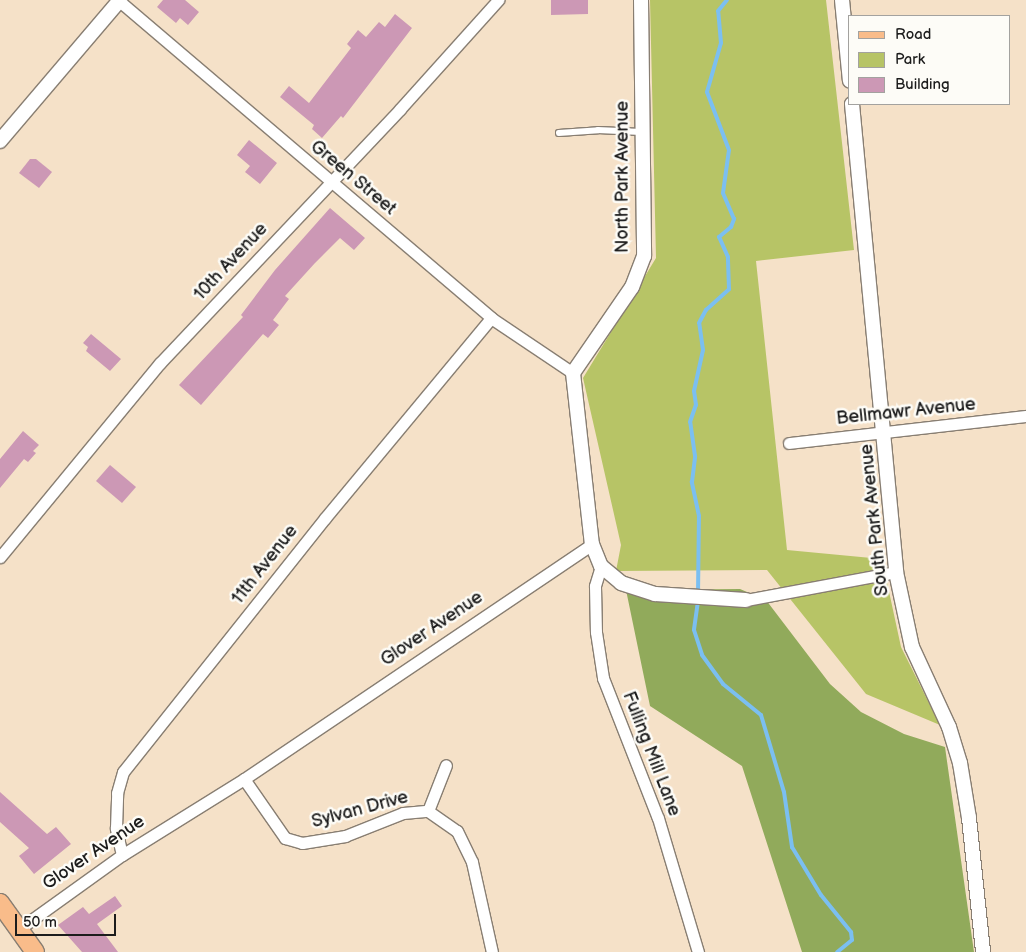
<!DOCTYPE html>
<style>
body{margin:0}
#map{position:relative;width:1026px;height:952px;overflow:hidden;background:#f5e1c8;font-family:"Balsamiq Sans",sans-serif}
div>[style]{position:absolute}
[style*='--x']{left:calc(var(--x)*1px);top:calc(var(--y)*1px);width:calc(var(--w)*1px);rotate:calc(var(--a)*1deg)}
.green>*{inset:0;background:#b7c466}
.forest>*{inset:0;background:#91aa5b}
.stream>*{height:4px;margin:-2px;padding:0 2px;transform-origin:2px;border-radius:2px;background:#7bbff1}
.building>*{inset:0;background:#cc98b5}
.roads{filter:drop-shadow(1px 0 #887e72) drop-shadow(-1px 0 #887e72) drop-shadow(0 1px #887e72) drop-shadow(0 -1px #887e72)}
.service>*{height:5.5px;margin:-2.75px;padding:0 2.75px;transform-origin:2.75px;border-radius:2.75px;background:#fff}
.minor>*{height:11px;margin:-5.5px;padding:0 5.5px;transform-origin:5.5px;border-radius:5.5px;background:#fff}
.tertiary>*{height:14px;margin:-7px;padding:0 7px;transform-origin:7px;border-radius:7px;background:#fff}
.primary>*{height:18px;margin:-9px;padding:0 9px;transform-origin:9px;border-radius:9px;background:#f9bc8a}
span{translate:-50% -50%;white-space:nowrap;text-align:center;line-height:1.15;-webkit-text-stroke:5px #fdfcf7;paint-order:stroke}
.street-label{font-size:18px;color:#1c1c1c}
.legend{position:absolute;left:848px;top:15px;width:162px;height:90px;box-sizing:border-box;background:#fdfcf7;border:1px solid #a3a29f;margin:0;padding:6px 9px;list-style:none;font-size:15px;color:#1c1c1c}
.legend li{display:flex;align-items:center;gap:10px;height:25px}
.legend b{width:25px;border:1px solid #a3a29f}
.scale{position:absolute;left:15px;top:914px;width:101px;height:22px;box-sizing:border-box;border:2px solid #1c1c1c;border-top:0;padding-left:6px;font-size:15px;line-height:18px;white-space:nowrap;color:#1c1c1c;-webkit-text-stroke:4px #fdfcf7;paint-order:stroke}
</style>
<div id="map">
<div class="green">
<i style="clip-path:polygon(650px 0,826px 0,854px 250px,756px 261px,787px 550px,882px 559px,901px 647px,940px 725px,866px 694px,767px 570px,616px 571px,621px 545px,583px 378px,656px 258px)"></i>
</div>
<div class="forest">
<i style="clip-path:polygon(740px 589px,766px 600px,830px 684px,861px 712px,904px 734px,945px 747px,974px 952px,802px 952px,742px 766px,650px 706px,626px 590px)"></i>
</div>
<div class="stream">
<i style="--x:698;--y:594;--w:78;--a:-89.3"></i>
<i style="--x:699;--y:516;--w:35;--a:-102"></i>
<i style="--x:692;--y:482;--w:26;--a:-83"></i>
<i style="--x:695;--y:456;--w:34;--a:-98"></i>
<i style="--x:690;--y:422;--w:18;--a:-71"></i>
<i style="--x:696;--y:405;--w:14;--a:-98"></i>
<i style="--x:694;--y:391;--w:42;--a:-77.6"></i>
<i style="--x:703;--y:350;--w:27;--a:-98"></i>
<i style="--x:699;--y:323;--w:15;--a:-62"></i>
<i style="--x:706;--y:310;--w:31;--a:-42"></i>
<i style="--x:729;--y:289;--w:32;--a:-92"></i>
<i style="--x:728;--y:257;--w:22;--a:-114"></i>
<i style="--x:719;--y:237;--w:16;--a:-40"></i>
<i style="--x:731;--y:227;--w:9;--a:-69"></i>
<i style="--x:734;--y:219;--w:28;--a:-113"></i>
<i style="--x:723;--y:193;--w:43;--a:-82.1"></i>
<i style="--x:729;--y:150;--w:62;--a:-110.8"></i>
<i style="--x:707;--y:92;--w:51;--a:-74.1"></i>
<i style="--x:721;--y:43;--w:32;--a:-95"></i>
<i style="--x:718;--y:11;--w:14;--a:-51"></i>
<i style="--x:698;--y:601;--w:29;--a:98"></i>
<i style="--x:694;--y:630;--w:26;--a:72"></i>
<i style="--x:702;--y:655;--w:36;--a:54"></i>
<i style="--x:723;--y:684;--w:49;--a:39.2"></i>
<i style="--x:761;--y:715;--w:80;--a:73.4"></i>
<i style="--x:784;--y:792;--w:56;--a:81.7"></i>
<i style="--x:792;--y:847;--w:56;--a:58.9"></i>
<i style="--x:821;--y:895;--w:48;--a:51"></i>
<i style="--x:851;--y:932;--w:8;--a:83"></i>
<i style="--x:852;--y:940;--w:19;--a:141"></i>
</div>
<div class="building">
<i style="clip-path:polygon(163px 0,185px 0,199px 12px,188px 25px,180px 18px,176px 23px,157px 7px)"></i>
<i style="clip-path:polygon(551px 0,588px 0,588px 14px,551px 15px)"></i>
<i style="clip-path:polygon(395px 14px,412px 28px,343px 118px,341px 116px,322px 138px,312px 129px,314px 125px,280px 97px,289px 86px,309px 103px,351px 48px,347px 44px,358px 30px,366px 37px,379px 22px,385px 27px)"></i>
<i style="clip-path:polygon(249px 140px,277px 163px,260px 184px,245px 172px,250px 166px,237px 155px)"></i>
<i style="clip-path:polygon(30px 159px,36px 159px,52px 172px,39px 188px,19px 173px)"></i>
<i style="clip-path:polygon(330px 208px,365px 238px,354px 250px,340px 238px,315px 263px,285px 296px,289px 299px,273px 320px,279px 325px,268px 338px,263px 334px,201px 405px,179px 385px,243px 317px,241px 315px,275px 270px)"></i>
<i style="clip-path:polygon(91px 334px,121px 359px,110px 371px,86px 351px,88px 347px,83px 343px)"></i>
<i style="clip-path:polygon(23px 431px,39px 445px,33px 451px,36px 453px,28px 462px,24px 459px,0 488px,0 459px)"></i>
<i style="clip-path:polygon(110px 465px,136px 487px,122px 503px,96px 481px)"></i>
<i style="clip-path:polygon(0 792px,47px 834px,56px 827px,71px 844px,34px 874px,19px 856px,29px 848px,0 822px)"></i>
<i style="clip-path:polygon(115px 896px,122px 906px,97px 924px,118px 952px,82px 952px,58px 925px,83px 907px,89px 914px)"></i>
</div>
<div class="roads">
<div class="service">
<i style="--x:559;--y:133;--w:39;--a:-4"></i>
<i style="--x:598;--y:130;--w:43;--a:2.7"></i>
</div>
<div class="minor">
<i style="--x:118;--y:0;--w:490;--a:40.4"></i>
<i style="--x:491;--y:318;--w:99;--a:33.9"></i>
<i style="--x:789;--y:443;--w:239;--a:-6.5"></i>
<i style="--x:0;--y:557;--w:251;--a:-50.5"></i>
<i style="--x:160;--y:363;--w:349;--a:-46.6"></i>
<i style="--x:400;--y:109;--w:147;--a:-48"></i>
<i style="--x:601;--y:566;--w:21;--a:107"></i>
<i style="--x:595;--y:586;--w:46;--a:88.8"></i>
<i style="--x:596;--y:632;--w:47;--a:81.3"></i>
<i style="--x:603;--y:678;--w:150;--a:68.6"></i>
<i style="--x:658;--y:818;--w:140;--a:73.4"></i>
<i style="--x:746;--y:600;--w:153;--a:-10.6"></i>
<i style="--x:244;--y:779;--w:72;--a:55.2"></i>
<i style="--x:285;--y:838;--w:18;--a:16"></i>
<i style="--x:302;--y:843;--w:44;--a:-9.2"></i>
<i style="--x:345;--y:836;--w:62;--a:-21.6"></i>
<i style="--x:403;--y:813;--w:25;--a:-5"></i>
<i style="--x:428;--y:811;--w:35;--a:35"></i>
<i style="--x:457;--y:831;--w:34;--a:64"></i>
<i style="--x:472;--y:862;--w:92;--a:77.5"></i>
<i style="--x:428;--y:811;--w:49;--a:-68.6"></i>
<i style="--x:122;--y:855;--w:28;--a:-103"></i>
<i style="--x:116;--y:828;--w:35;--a:-88"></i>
<i style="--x:117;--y:793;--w:22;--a:-74"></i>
<i style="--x:123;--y:772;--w:325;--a:-51.5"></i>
<i style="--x:325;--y:518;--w:260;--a:-50.3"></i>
<i style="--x:19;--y:929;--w:127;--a:-35.7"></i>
<i style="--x:122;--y:855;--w:144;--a:-31.9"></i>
<i style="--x:244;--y:779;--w:420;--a:-34"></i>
</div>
<div class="tertiary">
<i style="--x:641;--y:0;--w:256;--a:89.3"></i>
<i style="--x:644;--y:256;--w:33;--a:111"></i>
<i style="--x:632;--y:287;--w:104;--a:124.5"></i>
<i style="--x:573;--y:373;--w:172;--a:83.7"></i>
<i style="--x:592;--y:544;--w:24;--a:68"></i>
<i style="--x:601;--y:566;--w:26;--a:40"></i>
<i style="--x:621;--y:583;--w:36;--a:18"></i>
<i style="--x:655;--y:594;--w:91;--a:3.8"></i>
<i style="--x:842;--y:0;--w:81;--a:84.4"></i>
<i style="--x:852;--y:104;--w:470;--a:84.6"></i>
<i style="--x:896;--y:572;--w:77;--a:78"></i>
<i style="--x:912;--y:647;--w:88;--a:65.2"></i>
<i style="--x:949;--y:727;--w:38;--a:73"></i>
<i style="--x:960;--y:763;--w:56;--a:80.7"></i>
<i style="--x:969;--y:818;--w:135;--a:84"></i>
<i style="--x:0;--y:141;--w:185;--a:-49.6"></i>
</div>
<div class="primary">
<i style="--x:0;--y:903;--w:60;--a:54.5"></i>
</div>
</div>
<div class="street-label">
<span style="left:623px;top:177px;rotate:-90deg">North Park Avenue</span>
<span style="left:353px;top:178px;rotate:40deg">Green Street</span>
<span style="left:231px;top:262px;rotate:-47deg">10th Avenue</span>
<span style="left:906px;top:412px;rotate:-6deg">Bellmawr Avenue</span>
<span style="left:875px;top:520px;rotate:-96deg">South Park Avenue</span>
<span style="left:265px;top:565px;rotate:-52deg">11th Avenue</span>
<span style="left:432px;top:629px;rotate:-34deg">Glover Avenue</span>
<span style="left:651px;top:754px;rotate:69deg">Fulling Mill Lane</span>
<span style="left:360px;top:810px;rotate:-15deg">Sylvan Drive</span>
<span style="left:94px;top:853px;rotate:-34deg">Glover Avenue</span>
</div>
<ul class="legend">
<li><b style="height:6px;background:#f9bc8a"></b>Road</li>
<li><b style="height:14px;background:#b7c466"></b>Park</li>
<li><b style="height:14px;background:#cc98b5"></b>Building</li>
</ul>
<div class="scale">50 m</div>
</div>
